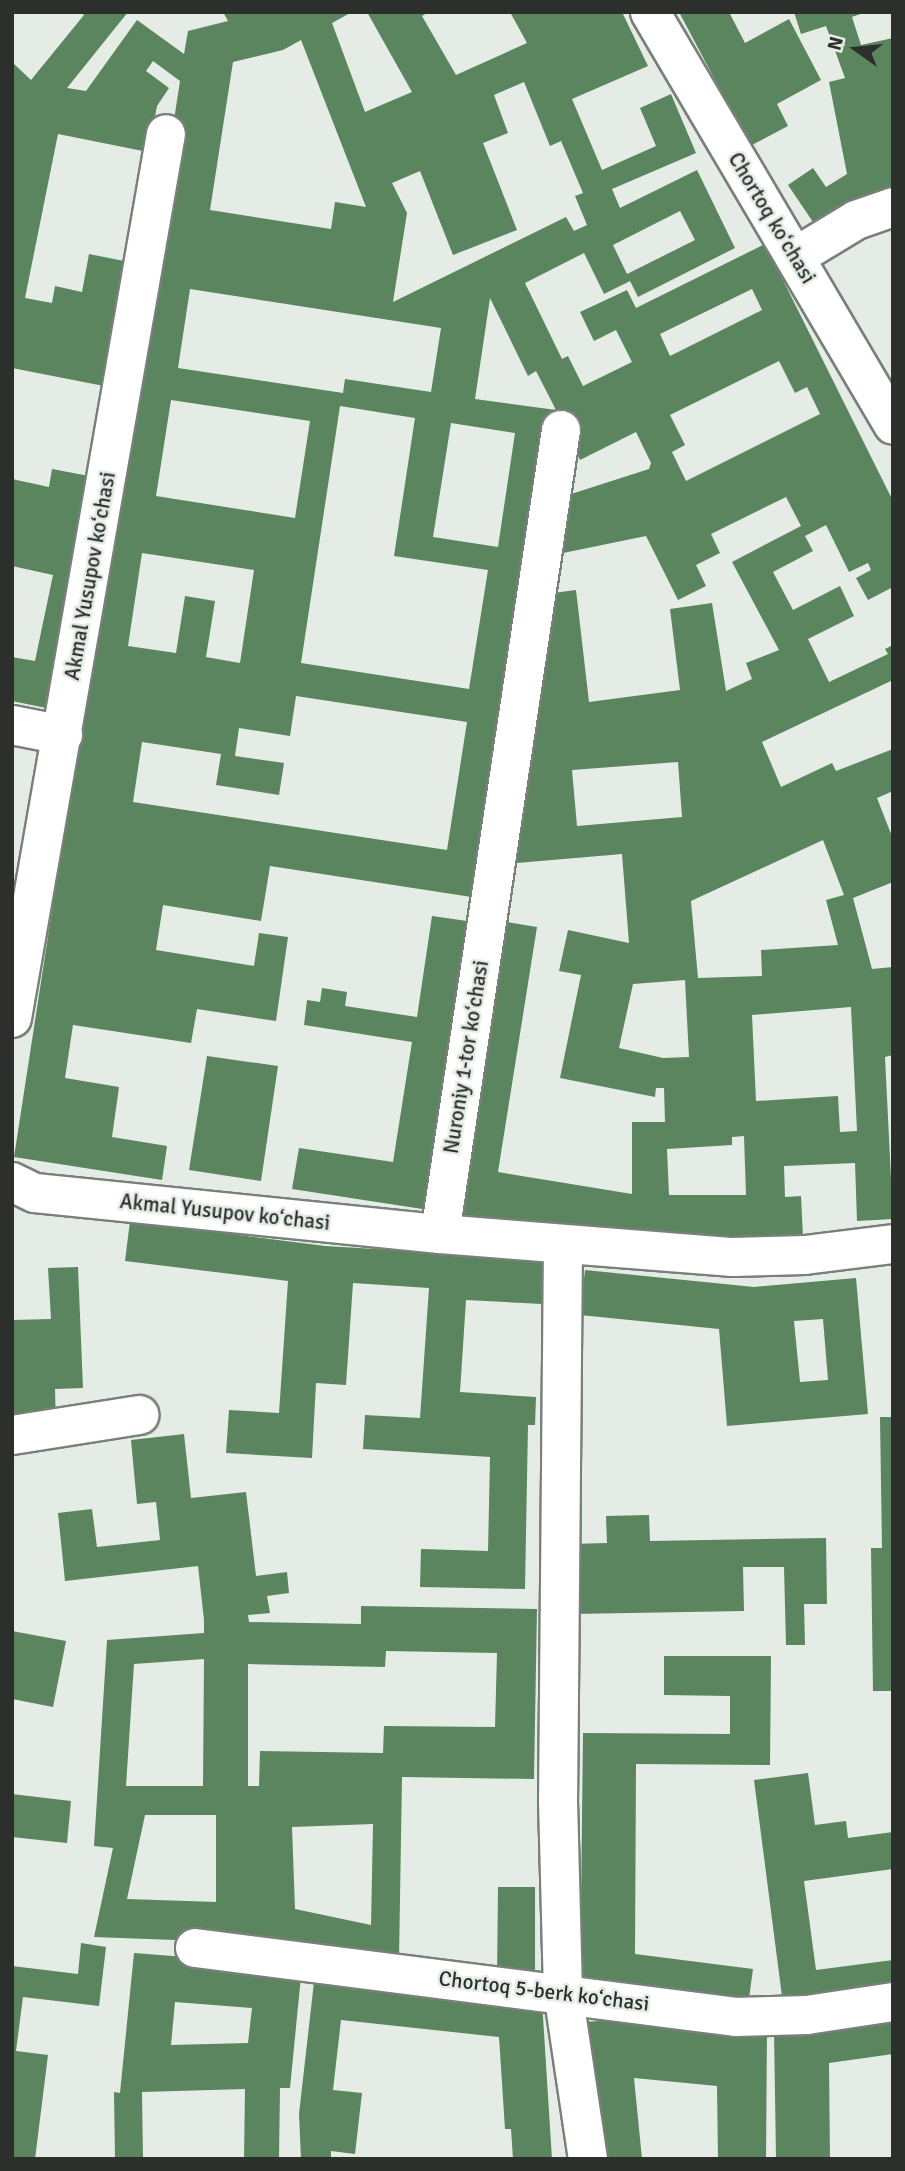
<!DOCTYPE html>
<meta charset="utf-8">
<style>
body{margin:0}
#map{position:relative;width:905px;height:2171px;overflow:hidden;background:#e4ece5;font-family:Signika,sans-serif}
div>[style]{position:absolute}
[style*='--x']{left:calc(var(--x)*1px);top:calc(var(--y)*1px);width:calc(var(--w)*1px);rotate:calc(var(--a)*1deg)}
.building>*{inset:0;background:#5b855e}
.roads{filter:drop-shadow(2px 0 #79807a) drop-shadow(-2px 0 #79807a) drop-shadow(0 2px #79807a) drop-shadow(0 -2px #79807a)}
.street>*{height:38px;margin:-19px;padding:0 19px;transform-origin:19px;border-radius:19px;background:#fff}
.secondary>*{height:38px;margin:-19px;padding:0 19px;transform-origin:19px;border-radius:19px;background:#fff}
span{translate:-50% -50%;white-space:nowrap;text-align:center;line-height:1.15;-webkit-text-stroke:5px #e4ece5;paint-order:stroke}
.street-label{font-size:21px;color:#2d2f2d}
.frame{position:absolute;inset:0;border:14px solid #2d2f2d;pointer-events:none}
.north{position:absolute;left:821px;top:14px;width:70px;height:70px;-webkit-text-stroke:5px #e4ece5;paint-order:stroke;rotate:285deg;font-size:19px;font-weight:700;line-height:28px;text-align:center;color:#2d2f2d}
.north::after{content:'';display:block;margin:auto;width:24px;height:32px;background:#2d2f2d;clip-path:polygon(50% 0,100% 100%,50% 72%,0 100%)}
</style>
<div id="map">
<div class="building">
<i style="clip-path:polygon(evenodd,80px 12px,128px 12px,67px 88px,86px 91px,137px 20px,184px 54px,188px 31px,228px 21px,223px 12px,352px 12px,332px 23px,365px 112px,412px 92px,367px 12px,429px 12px,422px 16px,456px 75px,527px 43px,510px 12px,622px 12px,648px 66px,572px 99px,602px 170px,656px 146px,640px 108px,671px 94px,696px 153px,612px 189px,620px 208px,697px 170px,735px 248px,638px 297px,630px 281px,604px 294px,584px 253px,525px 283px,562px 359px,568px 356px,583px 386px,632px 362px,616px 330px,594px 341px,580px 312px,627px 290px,636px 308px,765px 244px,893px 501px,893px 587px,868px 600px,856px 578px,871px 570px,868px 563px,849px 572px,826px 525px,805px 536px,813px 551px,773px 572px,793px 610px,840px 586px,854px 616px,808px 639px,829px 682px,888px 654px,885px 649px,893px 645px,893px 680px,762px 742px,781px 787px,832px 763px,836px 771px,893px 749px,893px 791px,877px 798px,893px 839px,893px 882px,853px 898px,872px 969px,893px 967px,893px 1055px,885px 1057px,893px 1219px,857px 1221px,855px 1163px,784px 1166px,785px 1197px,801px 1196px,803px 1238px,749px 1241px,453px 1214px,500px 921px,537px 927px,498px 1172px,632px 1194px,632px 1122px,665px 1122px,664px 1088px,656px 1088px,655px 1097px,560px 1078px,581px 975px,559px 971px,568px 930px,629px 943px,622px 854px,506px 864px,553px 593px,576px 590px,589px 702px,680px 690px,670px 609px,712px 603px,726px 691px,752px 679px,746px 663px,779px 650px,732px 562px,801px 526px,786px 497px,711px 534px,720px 553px,696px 565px,706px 586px,678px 600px,646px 536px,563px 553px,568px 495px,649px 469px,651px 463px,636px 432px,580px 460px,556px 410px,536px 371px,528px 376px,490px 298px,475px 399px,556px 410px,478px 898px,270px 866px,261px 921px,163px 905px,156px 950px,254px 966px,259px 933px,288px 937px,276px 1021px,197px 1009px,191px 1043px,73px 1025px,65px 1078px,119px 1087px,112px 1137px,167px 1146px,162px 1180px,14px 1157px,180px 81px,153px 61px,146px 71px,169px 88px,157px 106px,148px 152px,58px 134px,25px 298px,52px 303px,55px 286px,82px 292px,89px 254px,129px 262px,104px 386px,12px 368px,12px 62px,31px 80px,84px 15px,80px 12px,301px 40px,366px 207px,335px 202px,331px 229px,210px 210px,233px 62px,283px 50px,301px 40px,80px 12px,524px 82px,550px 146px,561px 141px,583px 193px,575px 196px,587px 225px,574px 231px,566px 217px,393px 302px,407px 213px,392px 183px,420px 171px,453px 255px,517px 230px,483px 143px,508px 133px,494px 95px,524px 82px,80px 12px,680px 211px,695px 240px,627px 274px,613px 245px,680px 211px,80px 12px,190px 289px,441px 328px,431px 392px,345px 379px,343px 393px,178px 368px,190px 289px,80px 12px,752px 289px,762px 310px,670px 356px,660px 334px,752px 289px,80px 12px,779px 361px,795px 393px,807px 387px,820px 414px,686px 481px,672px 452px,685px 445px,670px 415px,779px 361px,80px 12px,171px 400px,310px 421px,295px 518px,156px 496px,171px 400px,80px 12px,340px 406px,415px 418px,394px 556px,488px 570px,469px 689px,301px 663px,340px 406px,80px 12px,451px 423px,515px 433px,498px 547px,433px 537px,451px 423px,80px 12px,142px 553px,254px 570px,240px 663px,206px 657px,215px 601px,185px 596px,176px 653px,128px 646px,142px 553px,80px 12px,296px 696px,467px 722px,447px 850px,133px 802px,142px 742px,221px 754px,216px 785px,279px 795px,284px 763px,235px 756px,239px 728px,290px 736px,296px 696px,80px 12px,678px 762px,682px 817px,577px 826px,572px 770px,678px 762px,80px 12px,823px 840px,844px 895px,826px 900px,838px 945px,761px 950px,762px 976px,698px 978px,691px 901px,823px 840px,80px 12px,685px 980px,689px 1057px,663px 1058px,619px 1048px,633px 984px,685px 980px,80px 12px,851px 1007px,857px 1131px,840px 1132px,838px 1096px,756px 1101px,752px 1015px,851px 1007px,80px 12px,744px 1136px,746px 1195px,669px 1195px,667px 1149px,732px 1145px,732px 1137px,744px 1136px)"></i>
<i style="clip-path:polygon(679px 12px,729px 12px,745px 43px,789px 19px,821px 80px,777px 104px,788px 126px,750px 146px)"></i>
<i style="clip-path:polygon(794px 12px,866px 12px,852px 17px,861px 45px,893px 38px,893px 191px,817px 228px,788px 185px,813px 168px,826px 187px,847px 174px,829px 82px,845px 78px,826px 26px,801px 34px)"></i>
<i style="clip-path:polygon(52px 469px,89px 476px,51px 709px,12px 701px,12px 657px,35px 661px,53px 575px,12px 566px,12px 479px,49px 487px)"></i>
<i style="clip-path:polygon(432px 916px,474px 922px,429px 1210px,292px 1189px,299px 1148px,393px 1162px,412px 1042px,304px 1025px,307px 1000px,320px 1002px,322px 988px,347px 992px,345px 1006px,417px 1017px)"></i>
<i style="clip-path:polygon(207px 1056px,278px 1066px,261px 1181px,189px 1170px)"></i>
<i style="clip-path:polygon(130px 1221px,325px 1246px,545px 1259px,542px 1304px,466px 1300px,460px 1392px,536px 1397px,535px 1425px,528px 1425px,525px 1589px,420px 1587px,421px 1549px,488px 1551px,490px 1457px,363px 1449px,365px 1415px,420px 1418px,429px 1288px,353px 1283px,346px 1385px,316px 1383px,312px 1458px,226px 1453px,229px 1410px,279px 1413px,288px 1281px,125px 1261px)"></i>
<i style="clip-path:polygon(78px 1267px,83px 1388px,55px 1389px,56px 1428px,12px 1432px,12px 1320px,51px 1319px,48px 1268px)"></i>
<i style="clip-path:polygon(evenodd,585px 1270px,754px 1287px,856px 1278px,868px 1414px,727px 1426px,719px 1329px,580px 1315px,585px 1270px,823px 1319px,828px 1380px,800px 1382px,794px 1321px,823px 1319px)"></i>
<i style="clip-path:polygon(880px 1417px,893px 1417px,893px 1691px,873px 1691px,871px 1548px,882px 1548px)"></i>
<i style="clip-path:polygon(evenodd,184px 1434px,191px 1498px,246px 1492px,256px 1576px,287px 1572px,289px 1593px,267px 1596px,270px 1613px,248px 1615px,249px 1622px,361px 1624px,361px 1606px,537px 1609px,534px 1779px,402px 1777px,399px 1959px,259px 1943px,94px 1937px,113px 1848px,94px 1846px,107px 1640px,204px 1633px,204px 1620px,198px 1566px,65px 1581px,58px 1513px,92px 1509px,97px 1547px,160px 1540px,156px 1502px,137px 1504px,131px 1440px,184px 1434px,386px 1651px,497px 1653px,495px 1727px,384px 1726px,383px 1753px,260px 1751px,259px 1786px,248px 1786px,248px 1664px,385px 1667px,386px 1651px,184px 1434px,204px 1659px,203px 1786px,126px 1786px,134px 1664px,204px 1659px,184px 1434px,145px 1815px,216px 1815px,216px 1902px,127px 1899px,145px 1815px,184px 1434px,373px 1824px,371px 1925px,295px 1909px,292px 1827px,373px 1824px)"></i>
<i style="clip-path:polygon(649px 1515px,650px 1541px,826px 1538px,827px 1604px,804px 1604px,805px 1645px,786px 1645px,784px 1567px,743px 1567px,744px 1611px,572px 1614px,571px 1544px,607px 1543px,606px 1516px)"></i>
<i style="clip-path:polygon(12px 1631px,66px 1641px,53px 1707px,12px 1699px)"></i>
<i style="clip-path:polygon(664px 1656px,771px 1656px,770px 1765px,636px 1764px,635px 1954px,753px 1969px,747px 2013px,580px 1991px,583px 1733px,730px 1734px,730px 1696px,664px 1695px)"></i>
<i style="clip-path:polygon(808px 1773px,815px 1825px,846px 1821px,848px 1838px,893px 1832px,893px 1869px,804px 1881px,816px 1970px,893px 1960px,893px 1997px,784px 2012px,754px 1780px)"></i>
<i style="clip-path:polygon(12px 1794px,71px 1801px,67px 1843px,12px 1837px)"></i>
<i style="clip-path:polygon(498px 1887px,535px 1887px,535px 1980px,497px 1979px)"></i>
<i style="clip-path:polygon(81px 1943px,106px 1947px,99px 2006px,23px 1997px,16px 2051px,48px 2055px,35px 2159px,12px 2159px,12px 1966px,78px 1974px)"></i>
<i style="clip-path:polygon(evenodd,134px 1953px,302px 1966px,290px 2088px,280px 2088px,279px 2159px,244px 2159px,245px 2089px,142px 2092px,143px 2159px,115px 2159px,114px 2092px,120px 2093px,134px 1953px,175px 2002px,252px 2008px,248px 2043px,171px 2045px,175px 2002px)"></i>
<i style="clip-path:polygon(314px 1982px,542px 2001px,552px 2159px,513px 2159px,511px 2129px,505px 2129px,499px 2037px,341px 2020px,333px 2090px,362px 2093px,355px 2154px,331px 2151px,331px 2159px,301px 2159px,299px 2114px)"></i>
<i style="clip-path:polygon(893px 2016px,893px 2054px,829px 2063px,830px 2159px,776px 2159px,774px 2029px)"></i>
<i style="clip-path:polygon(640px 2019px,767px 2029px,766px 2159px,718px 2159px,717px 2086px,634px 2078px,642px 2159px,599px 2159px,581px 2022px)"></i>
</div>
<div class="roads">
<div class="street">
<i style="--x:795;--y:257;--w:71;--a:-31.2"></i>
<i style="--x:856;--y:220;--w:39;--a:-19"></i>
<i style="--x:561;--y:430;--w:813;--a:98.56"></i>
<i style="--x:440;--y:1234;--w:294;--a:4.5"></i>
<i style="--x:733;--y:1257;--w:72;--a:-1.6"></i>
<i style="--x:805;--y:1255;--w:89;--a:-7.1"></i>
<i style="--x:12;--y:725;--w:52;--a:11.1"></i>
<i style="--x:12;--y:1018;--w:897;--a:-80.12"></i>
<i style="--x:12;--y:1182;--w:25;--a:26"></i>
<i style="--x:35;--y:1193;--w:407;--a:5.8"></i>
<i style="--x:563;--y:1244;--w:557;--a:90.51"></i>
<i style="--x:558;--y:1801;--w:191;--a:88.5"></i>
<i style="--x:563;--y:1992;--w:169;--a:81.5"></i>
<i style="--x:12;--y:1435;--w:129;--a:-8.9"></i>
<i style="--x:195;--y:1948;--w:545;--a:7.27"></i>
<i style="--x:736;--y:2017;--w:71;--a:-1.6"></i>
<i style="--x:807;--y:2015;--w:87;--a:-8.6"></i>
</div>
<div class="secondary">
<i style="--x:650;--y:12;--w:479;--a:59.5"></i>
</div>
</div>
<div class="street-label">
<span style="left:772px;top:218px;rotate:59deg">Chortoq koʻchasi</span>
<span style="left:90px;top:576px;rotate:-80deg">Akmal Yusupov koʻchasi</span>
<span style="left:466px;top:1057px;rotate:-81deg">Nuroniy 1-tor koʻchasi</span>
<span style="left:225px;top:1212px;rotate:6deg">Akmal Yusupov koʻchasi</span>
<span style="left:544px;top:1991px;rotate:7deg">Chortoq 5-berk koʻchasi</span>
</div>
<div class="frame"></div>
<div class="north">N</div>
</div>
